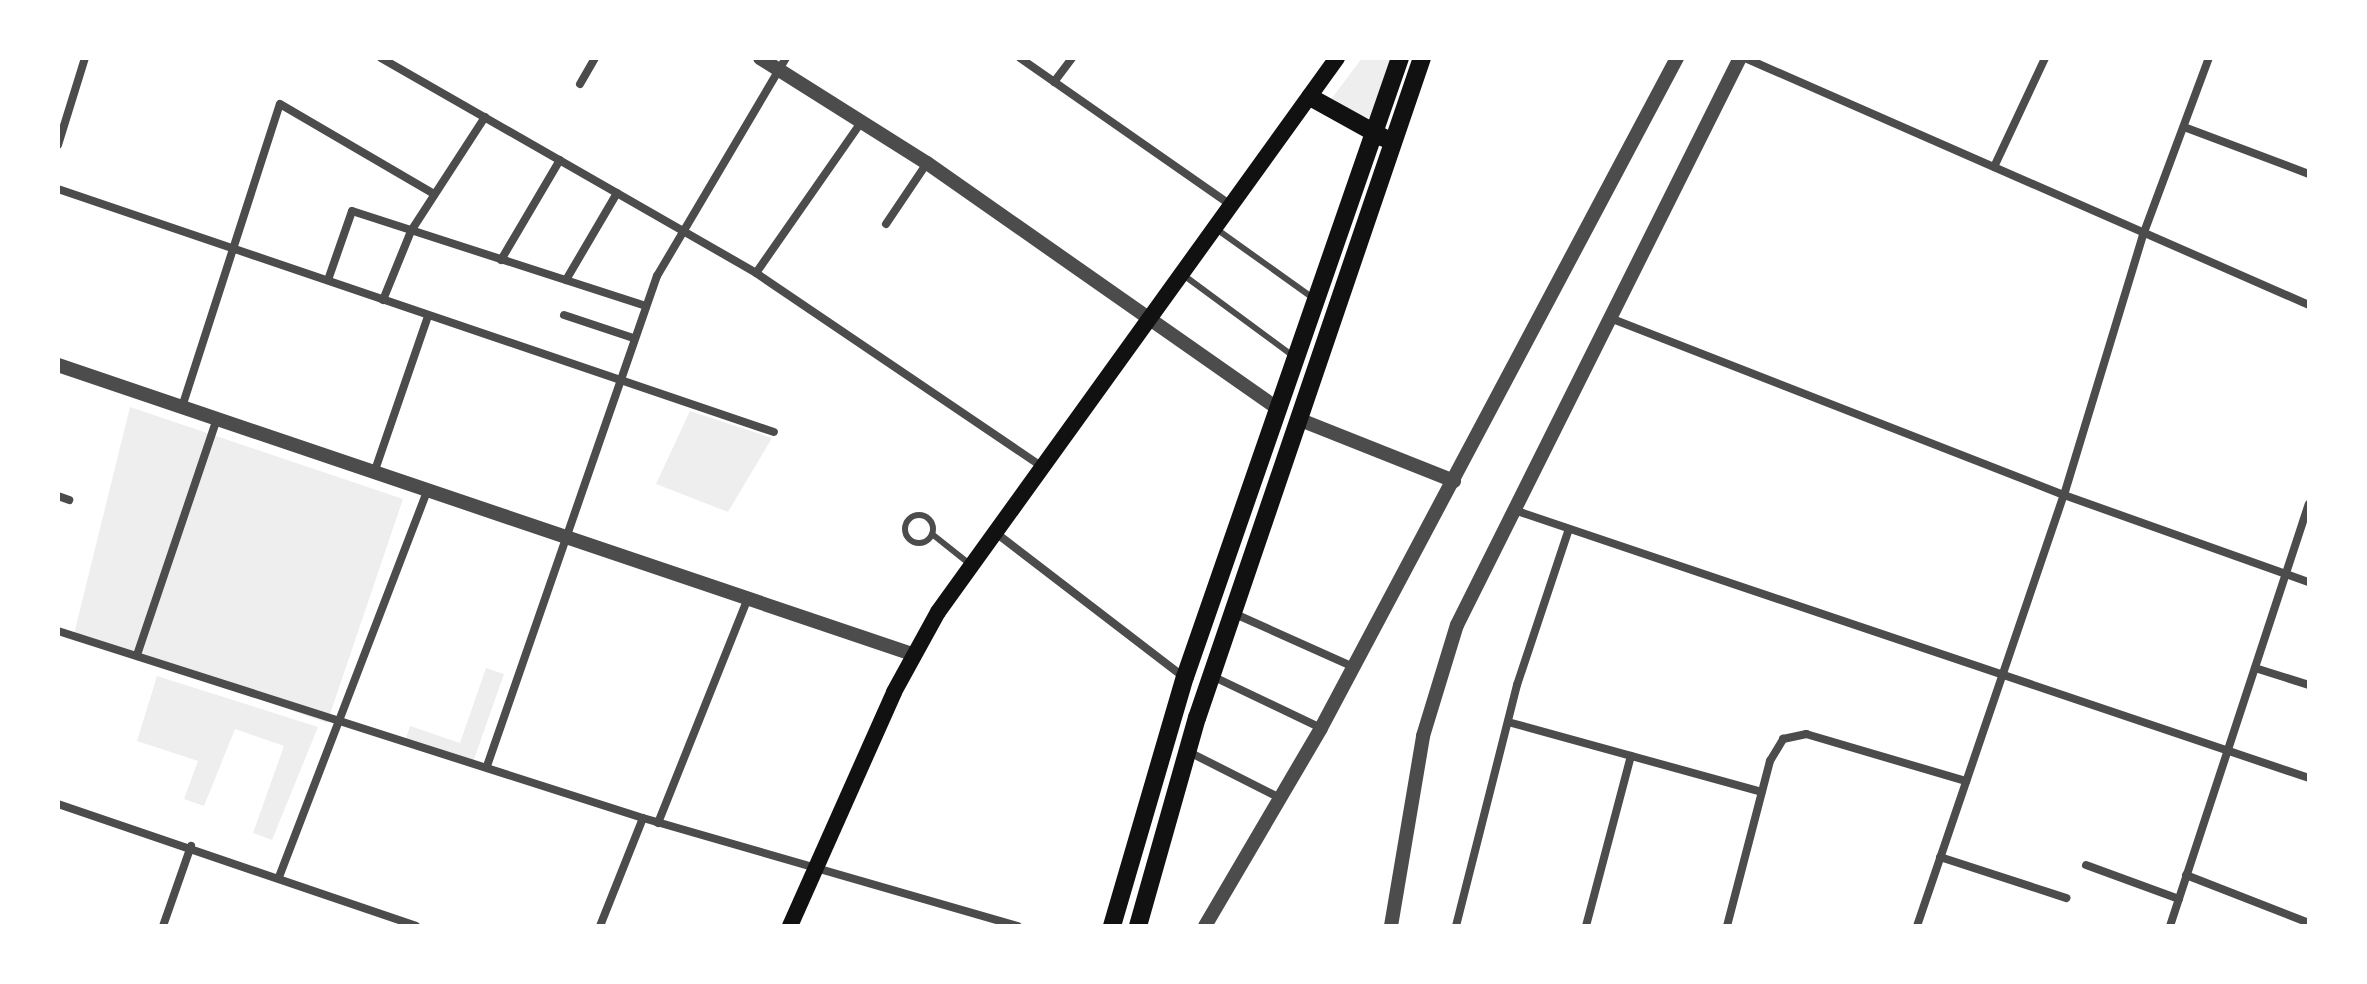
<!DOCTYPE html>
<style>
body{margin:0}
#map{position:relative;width:2367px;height:984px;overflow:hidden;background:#fff;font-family:"Archivo Narrow",sans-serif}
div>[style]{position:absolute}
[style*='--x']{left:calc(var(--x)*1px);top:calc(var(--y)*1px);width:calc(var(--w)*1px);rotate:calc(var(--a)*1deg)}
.green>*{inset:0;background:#eee}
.service>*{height:6px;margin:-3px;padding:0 3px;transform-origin:3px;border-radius:3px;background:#4c4c4c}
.service>.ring{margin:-3px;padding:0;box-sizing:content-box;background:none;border:6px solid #4c4c4c;border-radius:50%}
.minor>*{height:8px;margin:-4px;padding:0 4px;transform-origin:4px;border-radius:4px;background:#4c4c4c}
.tertiary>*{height:14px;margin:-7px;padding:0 7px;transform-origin:7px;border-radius:7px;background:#4c4c4c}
.secondary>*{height:16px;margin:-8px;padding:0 8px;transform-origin:8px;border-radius:8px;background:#111}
.primary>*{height:18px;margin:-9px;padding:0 9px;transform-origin:9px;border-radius:9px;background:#111}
span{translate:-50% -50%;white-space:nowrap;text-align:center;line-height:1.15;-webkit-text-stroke:6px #fff;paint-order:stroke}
.frame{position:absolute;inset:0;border:60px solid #fff;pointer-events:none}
</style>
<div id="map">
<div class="green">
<i style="clip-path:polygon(1362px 58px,1391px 58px,1374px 120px,1329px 102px)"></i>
<i style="clip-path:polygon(130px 407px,403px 499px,327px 723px,74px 634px)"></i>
<i style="clip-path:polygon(690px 411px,772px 438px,728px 512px,656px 484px)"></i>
<i style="clip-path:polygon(486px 668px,504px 674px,472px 765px,405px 741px,410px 726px,460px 743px)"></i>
<i style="clip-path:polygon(157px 676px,318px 727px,272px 840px,253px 833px,284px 746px,235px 729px,204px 806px,184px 799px,198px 761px,137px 741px)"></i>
</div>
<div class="service">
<i style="--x:1215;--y:228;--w:120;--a:35.5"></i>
<i style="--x:1182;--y:274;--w:137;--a:36.4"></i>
<i class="ring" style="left:905px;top:515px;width:22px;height:22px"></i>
<i style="--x:932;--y:534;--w:50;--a:38.5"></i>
</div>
<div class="minor">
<i style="--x:381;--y:58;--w:432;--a:29.8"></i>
<i style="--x:756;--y:273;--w:346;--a:34.1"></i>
<i style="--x:1020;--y:58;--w:257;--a:34.9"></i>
<i style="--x:1745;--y:58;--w:616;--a:23.65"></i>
<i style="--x:1054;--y:82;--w:30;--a:-53"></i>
<i style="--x:580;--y:84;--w:30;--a:-60"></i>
<i style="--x:2184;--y:127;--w:134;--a:20.6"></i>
<i style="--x:58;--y:145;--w:91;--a:-72.8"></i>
<i style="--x:1994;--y:167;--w:120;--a:-64.9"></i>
<i style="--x:58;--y:189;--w:756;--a:18.75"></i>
<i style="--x:886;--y:224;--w:73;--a:-56.1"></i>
<i style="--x:501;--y:260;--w:116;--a:-59.5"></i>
<i style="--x:756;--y:273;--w:185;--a:-55.1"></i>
<i style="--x:328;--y:280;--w:73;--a:-70.8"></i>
<i style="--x:352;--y:211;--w:309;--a:17.9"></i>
<i style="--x:566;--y:280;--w:101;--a:-59.6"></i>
<i style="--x:383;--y:300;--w:74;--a:-67.9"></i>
<i style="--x:411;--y:231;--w:136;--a:-57"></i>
<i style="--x:564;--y:315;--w:73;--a:18.4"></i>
<i style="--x:1610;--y:318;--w:487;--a:21.3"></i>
<i style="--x:2064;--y:495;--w:260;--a:19.6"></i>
<i style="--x:182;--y:407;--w:318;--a:-72.1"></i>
<i style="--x:280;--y:104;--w:178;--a:30.3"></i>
<i style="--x:374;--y:473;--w:166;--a:-71"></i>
<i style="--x:58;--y:496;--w:12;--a:20"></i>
<i style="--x:1514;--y:510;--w:839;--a:18.63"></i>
<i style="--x:996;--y:533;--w:237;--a:37.5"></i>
<i style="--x:1233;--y:613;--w:133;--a:24.1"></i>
<i style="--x:58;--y:631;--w:614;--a:17.73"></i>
<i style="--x:643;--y:818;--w:390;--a:16.1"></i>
<i style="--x:137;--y:655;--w:249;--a:-71.3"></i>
<i style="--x:2255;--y:668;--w:57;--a:17.5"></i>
<i style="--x:1212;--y:676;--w:121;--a:25.5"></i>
<i style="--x:1508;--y:722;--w:263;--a:15.4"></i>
<i style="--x:1187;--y:751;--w:104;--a:26.8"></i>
<i style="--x:487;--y:766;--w:519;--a:-70.87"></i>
<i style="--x:657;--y:276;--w:253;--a:-59.4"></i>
<i style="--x:58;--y:804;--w:378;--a:18.8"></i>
<i style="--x:658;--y:823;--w:242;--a:-68.2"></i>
<i style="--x:1940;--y:857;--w:133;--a:18"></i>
<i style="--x:2086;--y:865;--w:99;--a:20.1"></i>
<i style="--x:2186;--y:875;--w:132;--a:21.3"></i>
<i style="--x:279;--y:877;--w:412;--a:-69"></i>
<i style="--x:163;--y:926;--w:85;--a:-70.7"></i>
<i style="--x:600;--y:926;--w:116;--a:-68.3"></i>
<i style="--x:1456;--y:926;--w:249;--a:-75.8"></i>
<i style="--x:1517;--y:685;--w:164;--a:-71.6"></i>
<i style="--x:1586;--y:926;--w:176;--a:-75.2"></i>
<i style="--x:1727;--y:926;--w:171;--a:-75.4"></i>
<i style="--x:1770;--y:761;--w:26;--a:-59"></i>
<i style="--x:1783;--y:739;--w:24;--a:-12"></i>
<i style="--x:1806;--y:734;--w:167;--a:16.4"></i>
<i style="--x:1917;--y:926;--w:455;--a:-71.2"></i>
<i style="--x:2064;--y:495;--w:272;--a:-73.1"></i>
<i style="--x:2143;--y:235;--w:189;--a:-69.6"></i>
<i style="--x:2170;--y:926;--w:444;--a:-71.8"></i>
</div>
<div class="tertiary">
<i style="--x:760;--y:58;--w:197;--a:32.2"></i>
<i style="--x:927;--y:163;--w:427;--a:35"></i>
<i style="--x:58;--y:365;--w:902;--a:18.7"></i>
<i style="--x:1298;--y:419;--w:168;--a:21.7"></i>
<i style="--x:1205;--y:926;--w:229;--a:-59.6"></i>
<i style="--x:1321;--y:728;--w:759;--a:-62.02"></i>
<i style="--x:1391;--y:926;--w:193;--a:-80.4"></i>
<i style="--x:1423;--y:736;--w:116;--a:-73"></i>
<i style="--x:1457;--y:625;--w:634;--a:-63.48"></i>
</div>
<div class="secondary">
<i style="--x:790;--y:926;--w:256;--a:-66"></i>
<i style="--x:894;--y:692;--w:91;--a:-61.2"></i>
<i style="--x:938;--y:612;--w:683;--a:-54.24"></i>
</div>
<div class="primary">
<i style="--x:1310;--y:97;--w:85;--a:29"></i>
<i style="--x:1112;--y:926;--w:259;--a:-73.7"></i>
<i style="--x:1185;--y:677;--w:655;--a:-70.85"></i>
<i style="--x:1138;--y:926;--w:216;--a:-74.2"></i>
<i style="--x:1197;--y:718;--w:697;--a:-71.18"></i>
</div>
<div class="frame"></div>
</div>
